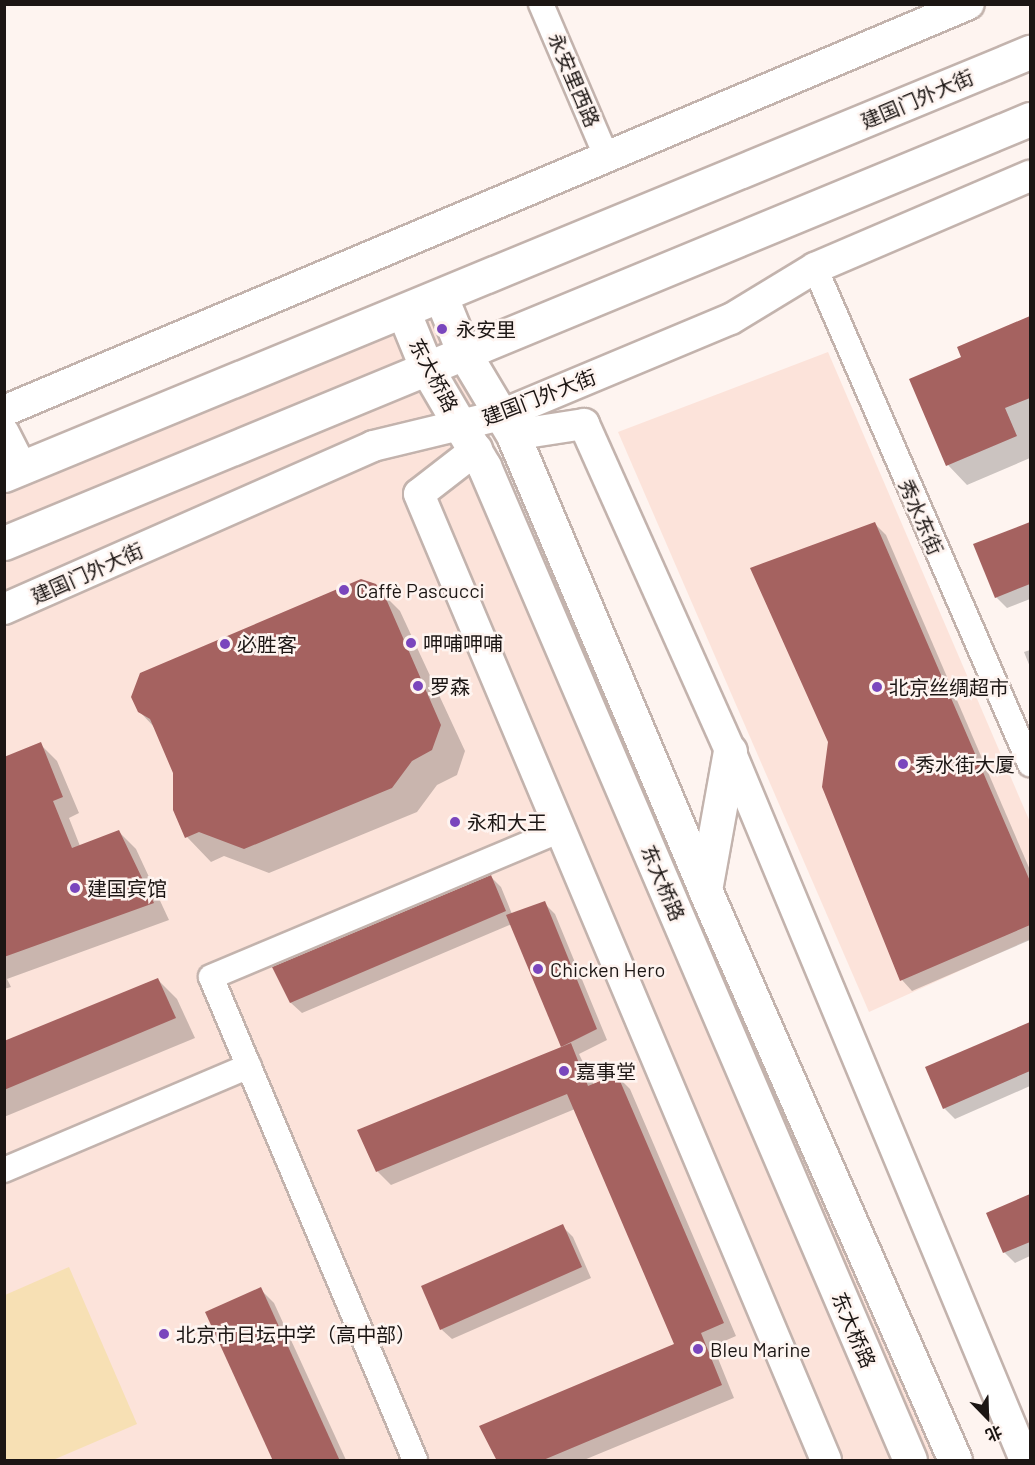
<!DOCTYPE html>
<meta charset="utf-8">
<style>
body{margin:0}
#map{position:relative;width:1035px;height:1465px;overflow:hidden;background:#fef4f0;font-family:Barlow,"Noto Sans SC",sans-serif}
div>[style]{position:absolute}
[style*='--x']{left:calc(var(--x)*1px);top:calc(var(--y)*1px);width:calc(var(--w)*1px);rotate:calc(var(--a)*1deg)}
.built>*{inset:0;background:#fce3da}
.green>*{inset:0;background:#f7e0b4}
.shadow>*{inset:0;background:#0003}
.building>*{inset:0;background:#a56260}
.roads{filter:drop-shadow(2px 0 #c3b3ad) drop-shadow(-2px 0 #c3b3ad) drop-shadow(0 2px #c3b3ad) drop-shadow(0 -2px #c3b3ad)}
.minor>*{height:24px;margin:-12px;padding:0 12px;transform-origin:12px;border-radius:12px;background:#fff}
.tertiary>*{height:30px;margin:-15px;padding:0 15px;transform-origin:15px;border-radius:15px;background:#fff}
.secondary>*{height:33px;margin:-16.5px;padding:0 16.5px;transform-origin:16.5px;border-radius:16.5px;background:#fff}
.trunk>*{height:33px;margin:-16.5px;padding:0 16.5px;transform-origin:16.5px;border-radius:16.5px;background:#fff}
.dots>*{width:16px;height:16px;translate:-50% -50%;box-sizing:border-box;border:3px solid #fef4f0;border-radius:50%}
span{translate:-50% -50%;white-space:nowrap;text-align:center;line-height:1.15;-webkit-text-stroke:5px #fef4f0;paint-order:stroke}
.street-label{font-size:20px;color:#1c1614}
.poi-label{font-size:20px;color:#1c1614}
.left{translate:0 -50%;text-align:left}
.frame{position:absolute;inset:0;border:6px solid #1c1614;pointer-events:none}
.north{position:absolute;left:957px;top:1387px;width:60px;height:60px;-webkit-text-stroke:4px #fef4f0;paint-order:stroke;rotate:157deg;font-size:16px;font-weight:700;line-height:24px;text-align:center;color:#1c1614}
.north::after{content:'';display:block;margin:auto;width:21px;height:27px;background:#1c1614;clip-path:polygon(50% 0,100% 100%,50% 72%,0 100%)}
</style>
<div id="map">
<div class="built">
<i style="clip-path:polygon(434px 311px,948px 1460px,5px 1460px,4px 427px,22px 468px)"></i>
<i style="clip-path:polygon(828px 352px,1030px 822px,1030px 939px,869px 1012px,618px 432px)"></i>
</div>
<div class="green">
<i style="clip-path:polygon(69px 1267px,137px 1424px,53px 1460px,5px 1460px,5px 1295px)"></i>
</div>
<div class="shadow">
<i style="clip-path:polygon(1030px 317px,1030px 458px,967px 485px,948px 465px,911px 379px,963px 357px,959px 348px)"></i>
<i style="clip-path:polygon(875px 524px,886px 535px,1030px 870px,1030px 940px,912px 991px,902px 980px,824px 786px)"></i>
<i style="clip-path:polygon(1030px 524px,1030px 599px,1007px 608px,996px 597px,975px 545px)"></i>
<i style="clip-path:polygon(375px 586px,400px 611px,465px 751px,457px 775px,437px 785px,417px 812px,269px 873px,224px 856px,211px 862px,187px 837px,175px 773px,156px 729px,139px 711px)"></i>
<i style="clip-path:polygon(1030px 650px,1030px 667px,1024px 652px)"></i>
<i style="clip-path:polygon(40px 744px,57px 761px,79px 813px,69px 818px,80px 846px,119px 832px,136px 849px,169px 920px,7px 979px,11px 987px,4px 989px,4px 758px)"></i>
<i style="clip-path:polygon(490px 876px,501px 887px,512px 914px,544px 903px,555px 914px,607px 1040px,579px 1054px,594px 1085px,617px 1076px,630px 1089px,736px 1336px,713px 1346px,734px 1398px,584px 1460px,498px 1460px,676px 1345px,575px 1109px,391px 1185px,378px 1172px,359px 1130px,563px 1048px,512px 924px,302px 1013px,291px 1003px,275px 967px)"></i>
<i style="clip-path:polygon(157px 979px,177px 999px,195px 1038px,4px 1117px,4px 1043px)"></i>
<i style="clip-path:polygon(1030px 1023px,1030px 1086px,955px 1119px,944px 1108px,927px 1068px)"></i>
<i style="clip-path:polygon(1030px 1196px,1030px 1256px,1015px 1263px,1004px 1252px,988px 1213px)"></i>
<i style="clip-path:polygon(562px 1226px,573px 1237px,591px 1278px,452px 1339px,441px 1329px)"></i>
<i style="clip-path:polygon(260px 1289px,274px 1303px,346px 1460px,275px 1460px)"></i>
</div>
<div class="building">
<i style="clip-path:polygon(1030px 316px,1030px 398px,1005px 408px,1017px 436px,946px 466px,909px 379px,961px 357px,957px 347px)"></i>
<i style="clip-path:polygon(875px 522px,1030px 881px,1030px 925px,900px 981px,822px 787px,828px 742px,750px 568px)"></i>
<i style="clip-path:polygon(1030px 522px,1030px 584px,995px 598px,973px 544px)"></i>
<i style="clip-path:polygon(361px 579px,376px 584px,387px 601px,441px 725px,432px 750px,412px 761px,392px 788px,244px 849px,199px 832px,185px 838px,173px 810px,173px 773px,150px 719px,138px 712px,131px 697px,140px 673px)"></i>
<i style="clip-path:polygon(41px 742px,63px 797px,53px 801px,72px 848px,119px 830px,154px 903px,4px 957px,4px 757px)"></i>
<i style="clip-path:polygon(491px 875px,506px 911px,290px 1003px,272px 967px)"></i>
<i style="clip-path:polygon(545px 901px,597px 1029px,561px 1047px,506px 915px)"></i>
<i style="clip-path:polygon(158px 978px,176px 1018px,4px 1090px,4px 1041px)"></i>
<i style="clip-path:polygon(1030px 1022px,1030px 1071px,943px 1109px,925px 1067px)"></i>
<i style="clip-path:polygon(571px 1043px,588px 1086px,617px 1074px,724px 1323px,701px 1333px,722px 1385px,541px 1461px,497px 1461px,479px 1426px,674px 1344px,567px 1094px,376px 1172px,357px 1130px)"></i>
<i style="clip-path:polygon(1030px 1194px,1030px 1242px,1003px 1253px,986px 1213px)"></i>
<i style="clip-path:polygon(563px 1224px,582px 1267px,440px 1330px,421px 1286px)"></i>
<i style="clip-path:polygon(261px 1287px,340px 1461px,273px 1461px,205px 1312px)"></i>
</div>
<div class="roads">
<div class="minor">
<i style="--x:541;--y:4;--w:165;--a:66.8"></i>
<i style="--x:815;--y:268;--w:541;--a:66.56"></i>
<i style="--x:4;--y:1170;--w:266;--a:-23"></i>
<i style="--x:415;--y:1460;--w:524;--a:-112.9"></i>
<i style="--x:211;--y:977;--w:379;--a:-22.8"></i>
</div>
<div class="tertiary">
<i style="--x:4;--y:411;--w:1047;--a:-22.87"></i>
<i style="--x:4;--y:433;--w:39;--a:63"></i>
<i style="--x:513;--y:435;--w:72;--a:-8.8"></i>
<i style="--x:584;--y:424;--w:358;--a:65.9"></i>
<i style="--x:730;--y:751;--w:768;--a:67.41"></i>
<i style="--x:477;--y:449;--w:73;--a:142.2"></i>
<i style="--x:419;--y:494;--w:1048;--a:67.15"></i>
<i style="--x:4;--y:609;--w:403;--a:-23.8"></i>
<i style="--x:373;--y:446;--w:132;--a:-13.6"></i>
<i style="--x:501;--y:415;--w:249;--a:-22.7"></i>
<i style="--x:731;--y:319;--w:98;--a:-31.3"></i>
<i style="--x:815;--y:268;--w:234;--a:-23.2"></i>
</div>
<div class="secondary">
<i style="--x:441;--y:297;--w:61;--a:67.7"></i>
<i style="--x:464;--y:353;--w:96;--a:59.1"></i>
<i style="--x:513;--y:435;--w:494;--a:67.1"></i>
<i style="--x:705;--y:890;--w:622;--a:66.32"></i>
<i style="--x:404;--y:313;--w:61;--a:67.7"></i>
<i style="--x:427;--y:369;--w:113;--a:59.6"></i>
<i style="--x:484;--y:466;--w:1081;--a:66.8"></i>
<i style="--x:705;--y:890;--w:141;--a:-79.8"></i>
</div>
<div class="trunk">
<i style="--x:4;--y:475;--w:1110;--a:-22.41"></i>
<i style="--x:4;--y:543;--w:1110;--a:-22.45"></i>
</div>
</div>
<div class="dots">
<i style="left:442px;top:329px;background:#7a46bd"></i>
<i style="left:344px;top:590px;background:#7a46bd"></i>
<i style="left:411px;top:643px;background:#7a46bd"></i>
<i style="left:225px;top:644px;background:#7a46bd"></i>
<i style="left:418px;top:686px;background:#7a46bd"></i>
<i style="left:877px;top:687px;background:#7a46bd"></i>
<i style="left:903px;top:764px;background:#7a46bd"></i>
<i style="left:455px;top:822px;background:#7a46bd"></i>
<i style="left:75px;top:888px;background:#7a46bd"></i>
<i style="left:538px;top:969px;background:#7a46bd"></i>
<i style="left:564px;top:1071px;background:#7a46bd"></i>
<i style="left:164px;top:1334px;background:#7a46bd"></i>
<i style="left:698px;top:1349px;background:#7a46bd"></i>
</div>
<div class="street-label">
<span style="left:574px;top:80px;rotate:67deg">永安里西路</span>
<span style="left:917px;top:99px;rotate:-23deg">建国门外大街</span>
<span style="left:434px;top:375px;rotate:62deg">东大桥路</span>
<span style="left:539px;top:397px;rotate:-21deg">建国门外大街</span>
<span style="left:921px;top:517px;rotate:66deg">秀水东街</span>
<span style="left:87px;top:573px;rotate:-24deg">建国门外大街</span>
<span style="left:663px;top:883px;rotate:67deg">东大桥路</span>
<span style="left:854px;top:1330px;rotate:67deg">东大桥路</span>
</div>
<div class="poi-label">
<span class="left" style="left:456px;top:329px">永安里</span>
<span class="left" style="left:356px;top:590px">Caffè Pascucci</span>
<span class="left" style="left:423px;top:643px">呷哺呷哺</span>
<span class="left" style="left:237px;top:644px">必胜客</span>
<span class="left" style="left:430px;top:686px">罗森</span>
<span class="left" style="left:889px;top:687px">北京丝绸超市</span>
<span class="left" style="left:915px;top:764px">秀水街大厦</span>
<span class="left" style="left:467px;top:822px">永和大王</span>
<span class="left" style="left:87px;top:888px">建国宾馆</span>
<span class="left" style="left:550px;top:969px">Chicken Hero</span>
<span class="left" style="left:576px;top:1071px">嘉事堂</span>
<span class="left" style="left:176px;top:1334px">北京市日坛中学（高中部）</span>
<span class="left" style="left:710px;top:1349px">Bleu Marine</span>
</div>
<div class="frame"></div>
<div class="north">北</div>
</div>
